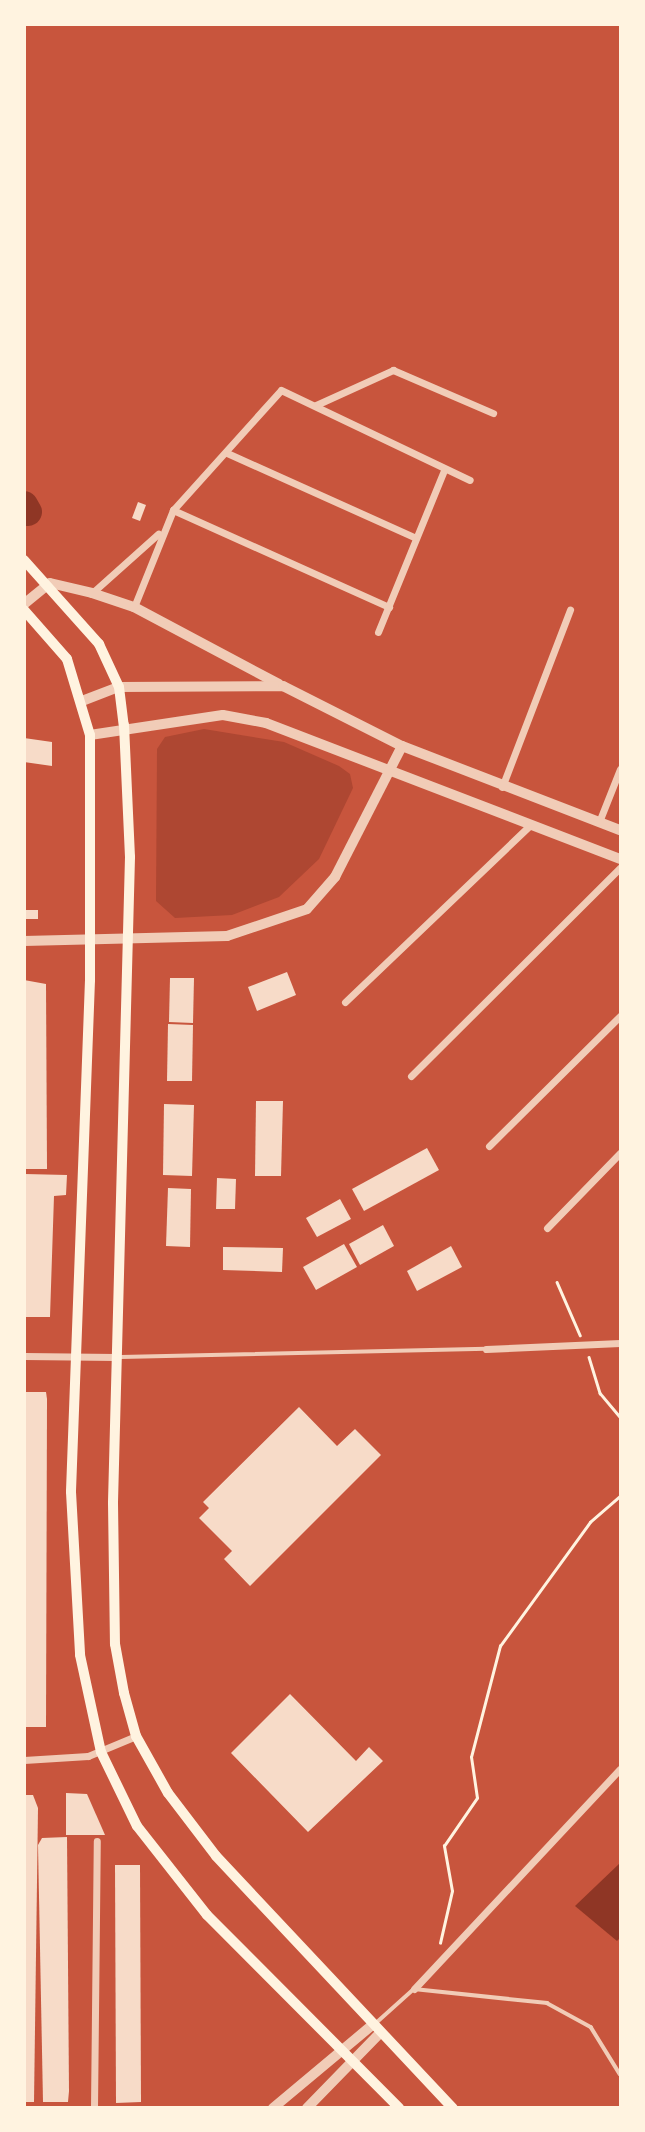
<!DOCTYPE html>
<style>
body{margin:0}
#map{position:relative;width:645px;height:2132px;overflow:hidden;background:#c8553d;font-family:"Fira Sans Condensed",sans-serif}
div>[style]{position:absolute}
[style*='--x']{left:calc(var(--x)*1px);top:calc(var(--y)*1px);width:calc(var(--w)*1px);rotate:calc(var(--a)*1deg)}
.green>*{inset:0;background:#ae4732}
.water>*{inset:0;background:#8f3625}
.river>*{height:28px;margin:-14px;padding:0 14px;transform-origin:14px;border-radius:14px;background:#8f3625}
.building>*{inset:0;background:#f7dbc8}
.path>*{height:2.5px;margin:-1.25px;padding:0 1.25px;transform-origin:1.25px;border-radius:1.25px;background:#fff3e0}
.service>*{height:3.5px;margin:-1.75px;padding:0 1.75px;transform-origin:1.75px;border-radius:1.75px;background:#f1ccb7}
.minor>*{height:7px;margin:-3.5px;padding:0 3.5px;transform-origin:3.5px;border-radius:3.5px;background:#f1ccb7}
.tertiary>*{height:10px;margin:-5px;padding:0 5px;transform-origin:5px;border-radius:5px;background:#f1ccb7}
.secondary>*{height:10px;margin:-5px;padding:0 5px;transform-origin:5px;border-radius:5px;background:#fff3e0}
span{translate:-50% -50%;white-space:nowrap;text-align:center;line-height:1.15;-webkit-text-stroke:5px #fff3e0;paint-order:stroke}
.frame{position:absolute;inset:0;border:26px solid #fff3e0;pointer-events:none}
</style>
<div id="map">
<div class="green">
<i style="clip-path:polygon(204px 729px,284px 742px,339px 766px,350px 774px,353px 788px,319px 859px,279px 897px,232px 915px,175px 918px,156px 901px,157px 749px,165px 737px)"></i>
</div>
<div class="water">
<i style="clip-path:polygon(620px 1863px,620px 1938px,617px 1941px,575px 1906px)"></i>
</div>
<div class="river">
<i style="--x:24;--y:505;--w:8;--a:60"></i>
</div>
<div class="building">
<i style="clip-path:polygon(138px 502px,146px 505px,140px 521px,132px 518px)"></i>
<i style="clip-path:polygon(24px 738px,52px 742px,52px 766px,24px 762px)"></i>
<i style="clip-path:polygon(24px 910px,38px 910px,38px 919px,24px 919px)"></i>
<i style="clip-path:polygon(287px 972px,296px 995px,257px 1011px,248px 987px)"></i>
<i style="clip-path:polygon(170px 978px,194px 978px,193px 1023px,169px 1022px)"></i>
<i style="clip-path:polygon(24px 980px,46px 984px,47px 1169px,24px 1169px)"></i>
<i style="clip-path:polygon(168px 1024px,193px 1025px,192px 1081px,167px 1081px)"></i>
<i style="clip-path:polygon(256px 1101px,283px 1101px,281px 1176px,255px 1176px)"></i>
<i style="clip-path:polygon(164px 1104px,194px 1105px,192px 1176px,163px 1175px)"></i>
<i style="clip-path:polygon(427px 1148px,439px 1170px,364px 1211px,352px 1189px)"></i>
<i style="clip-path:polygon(25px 1174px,67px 1175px,66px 1195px,54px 1196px,50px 1317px,24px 1317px)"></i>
<i style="clip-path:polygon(217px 1178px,236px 1179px,235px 1209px,216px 1209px)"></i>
<i style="clip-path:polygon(168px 1188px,191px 1189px,190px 1247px,166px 1246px)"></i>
<i style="clip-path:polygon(340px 1199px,351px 1219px,317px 1237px,306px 1218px)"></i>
<i style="clip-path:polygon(383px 1225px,394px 1246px,360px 1265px,349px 1244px)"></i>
<i style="clip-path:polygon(344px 1244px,357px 1267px,316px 1290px,303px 1267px)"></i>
<i style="clip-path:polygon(451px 1246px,462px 1267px,417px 1291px,407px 1271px)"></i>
<i style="clip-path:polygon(223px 1247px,283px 1248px,282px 1272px,223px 1270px)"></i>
<i style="clip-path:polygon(24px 1392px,46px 1392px,47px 1399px,46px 1727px,24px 1727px)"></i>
<i style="clip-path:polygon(299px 1407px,337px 1446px,355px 1429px,381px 1455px,250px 1586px,224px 1559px,232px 1551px,199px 1518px,209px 1508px,203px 1502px)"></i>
<i style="clip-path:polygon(290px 1694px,356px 1761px,369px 1747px,383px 1761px,308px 1832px,231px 1753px)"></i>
<i style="clip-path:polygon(66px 1793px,87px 1794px,105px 1835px,66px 1835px)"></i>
<i style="clip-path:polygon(24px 1795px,33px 1795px,38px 1808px,34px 2102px,24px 2102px)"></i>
<i style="clip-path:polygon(67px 1837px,69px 2091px,68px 2102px,43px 2102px,38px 1845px,42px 1838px)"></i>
<i style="clip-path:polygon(115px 1865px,140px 1865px,141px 2102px,116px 2103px)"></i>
</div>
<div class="path">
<i style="--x:557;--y:1282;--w:58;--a:66.5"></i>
<i style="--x:589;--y:1357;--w:38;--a:73"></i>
<i style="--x:600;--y:1393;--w:31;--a:50"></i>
<i style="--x:440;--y:1943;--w:53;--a:-77"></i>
<i style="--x:452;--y:1891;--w:46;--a:-100.1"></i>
<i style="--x:444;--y:1846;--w:58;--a:-55.5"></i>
<i style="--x:477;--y:1798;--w:41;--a:-98.3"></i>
<i style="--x:471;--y:1757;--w:115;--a:-75.4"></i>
<i style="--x:500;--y:1646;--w:153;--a:-54"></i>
<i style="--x:590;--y:1522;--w:40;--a:-41"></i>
</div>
<div class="service">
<i style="--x:121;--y:1357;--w:365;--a:-1.3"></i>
<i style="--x:376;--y:2023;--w:51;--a:-41.8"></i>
<i style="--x:414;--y:1989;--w:134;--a:6"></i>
<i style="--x:547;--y:2003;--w:50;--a:28.6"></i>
<i style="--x:591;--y:2027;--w:55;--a:58.3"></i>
</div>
<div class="minor">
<i style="--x:316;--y:405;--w:85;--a:-24.4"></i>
<i style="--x:393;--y:370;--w:109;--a:23.3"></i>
<i style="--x:227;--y:453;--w:207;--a:24.2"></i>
<i style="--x:173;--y:510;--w:237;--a:24.2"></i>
<i style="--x:92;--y:593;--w:89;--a:-41.8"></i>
<i style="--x:134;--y:607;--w:105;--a:-68.1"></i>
<i style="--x:173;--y:510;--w:161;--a:-48"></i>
<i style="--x:281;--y:390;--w:209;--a:25.5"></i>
<i style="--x:378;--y:632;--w:175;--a:-67.8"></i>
<i style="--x:502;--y:787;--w:190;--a:-69"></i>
<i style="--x:599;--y:822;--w:57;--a:-68.4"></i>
<i style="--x:345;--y:1002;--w:256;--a:-43.7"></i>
<i style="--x:411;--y:1076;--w:295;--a:-44.9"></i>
<i style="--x:489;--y:1146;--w:185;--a:-44.8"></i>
<i style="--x:547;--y:1228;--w:105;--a:-45.8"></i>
<i style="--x:486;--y:1349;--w:134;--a:-2.6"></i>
<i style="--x:24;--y:1356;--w:91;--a:0.6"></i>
<i style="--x:24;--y:1760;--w:64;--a:-3.6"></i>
<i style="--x:88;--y:1756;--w:52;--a:-22.6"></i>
<i style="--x:414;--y:1989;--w:301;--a:-46.9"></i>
<i style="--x:94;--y:2108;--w:267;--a:-89.4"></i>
</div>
<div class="tertiary">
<i style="--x:24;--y:604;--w:33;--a:-39"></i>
<i style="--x:50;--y:583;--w:43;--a:13.4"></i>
<i style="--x:92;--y:593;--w:44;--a:18.4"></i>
<i style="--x:134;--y:607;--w:164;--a:28"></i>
<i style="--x:82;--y:701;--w:40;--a:-21"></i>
<i style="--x:119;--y:687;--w:164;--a:-0.3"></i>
<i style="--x:283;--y:686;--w:133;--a:26.8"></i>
<i style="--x:402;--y:746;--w:234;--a:21.1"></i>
<i style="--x:90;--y:735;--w:134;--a:-8.6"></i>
<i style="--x:223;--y:715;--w:44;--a:10.5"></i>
<i style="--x:266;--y:723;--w:379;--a:21"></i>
<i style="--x:24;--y:941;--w:203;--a:-1.4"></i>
<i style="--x:227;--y:936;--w:84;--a:-18.6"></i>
<i style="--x:307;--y:909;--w:43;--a:-48.8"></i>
<i style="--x:335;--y:877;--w:147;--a:-62.9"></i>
<i style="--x:273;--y:2108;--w:128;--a:-39.9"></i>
<i style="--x:307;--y:2108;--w:103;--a:-45.8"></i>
</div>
<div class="secondary">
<i style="--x:24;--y:560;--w:113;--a:48.2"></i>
<i style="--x:99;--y:644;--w:47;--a:65.1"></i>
<i style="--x:119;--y:687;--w:38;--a:83"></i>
<i style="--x:124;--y:725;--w:132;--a:87.4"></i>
<i style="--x:130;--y:857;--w:646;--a:91.51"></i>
<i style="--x:113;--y:1503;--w:141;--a:89.2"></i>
<i style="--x:115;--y:1644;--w:50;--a:79.6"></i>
<i style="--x:124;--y:1693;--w:45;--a:74.4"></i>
<i style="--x:136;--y:1736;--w:65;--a:60.7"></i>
<i style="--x:168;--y:1793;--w:79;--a:52.7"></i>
<i style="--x:216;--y:1856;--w:346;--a:46.8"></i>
<i style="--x:24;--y:610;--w:65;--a:48.7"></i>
<i style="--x:67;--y:659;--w:79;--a:73.2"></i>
<i style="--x:90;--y:735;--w:245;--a:90"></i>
<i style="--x:90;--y:980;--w:512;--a:92.13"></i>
<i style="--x:71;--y:1492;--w:163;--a:86.8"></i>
<i style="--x:80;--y:1655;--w:99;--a:77.8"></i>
<i style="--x:101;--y:1752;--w:82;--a:64.1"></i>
<i style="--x:137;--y:1826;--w:113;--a:51.8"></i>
<i style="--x:207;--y:1915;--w:272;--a:45.1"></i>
</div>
<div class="frame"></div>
</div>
